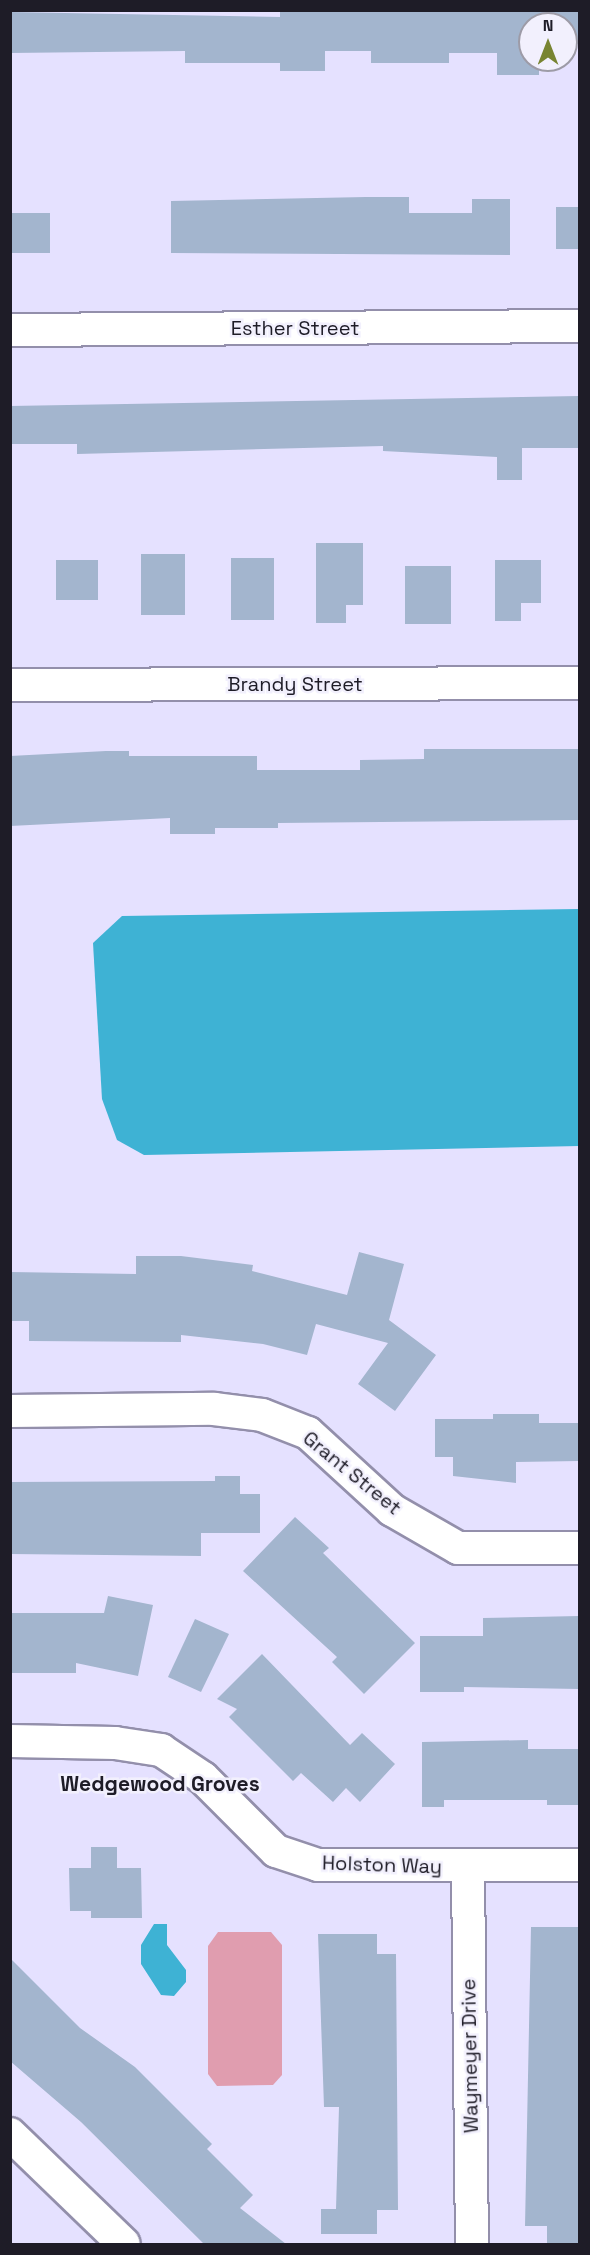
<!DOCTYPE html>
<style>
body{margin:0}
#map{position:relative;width:590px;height:2255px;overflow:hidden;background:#e5e1ff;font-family:"Space Grotesk",sans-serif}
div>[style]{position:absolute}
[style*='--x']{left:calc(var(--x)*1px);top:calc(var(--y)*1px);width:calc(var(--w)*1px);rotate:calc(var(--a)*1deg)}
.green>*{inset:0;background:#e09daf}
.water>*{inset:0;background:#3eb2d4}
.building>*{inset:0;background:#a3b5ce}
.roads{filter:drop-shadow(2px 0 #938fab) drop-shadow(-2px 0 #938fab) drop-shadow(0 2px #938fab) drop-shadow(0 -2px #938fab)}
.street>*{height:32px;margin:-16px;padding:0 16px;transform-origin:16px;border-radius:16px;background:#fff}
span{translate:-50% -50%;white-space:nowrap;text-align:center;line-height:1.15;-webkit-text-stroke:5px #f2f0fd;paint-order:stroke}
.street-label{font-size:20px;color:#1e1c27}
.neighbourhood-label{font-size:21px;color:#1e1c27;font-weight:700}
.frame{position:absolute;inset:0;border:12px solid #1e1c27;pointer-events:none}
.north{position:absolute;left:518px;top:12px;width:60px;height:60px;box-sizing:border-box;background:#f2f0fd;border:2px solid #9d9ba7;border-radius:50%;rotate:0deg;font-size:16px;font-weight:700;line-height:24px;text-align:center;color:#1e1c27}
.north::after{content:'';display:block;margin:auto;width:21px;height:27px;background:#788431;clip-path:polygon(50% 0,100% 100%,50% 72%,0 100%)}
</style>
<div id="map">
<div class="green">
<i style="clip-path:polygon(218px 1932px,271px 1932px,282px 1945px,282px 2075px,273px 2085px,217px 2086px,208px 2074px,208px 1946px)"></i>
</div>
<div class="water">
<i style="clip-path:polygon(579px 909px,579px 1146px,144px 1155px,117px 1140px,102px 1099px,93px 943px,122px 916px)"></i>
<i style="clip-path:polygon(154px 1924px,167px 1924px,167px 1945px,186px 1970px,186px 1982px,174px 1996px,161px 1995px,141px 1964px,141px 1945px)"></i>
</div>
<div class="building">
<i style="clip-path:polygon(280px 10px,579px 10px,579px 44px,566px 44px,566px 24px,530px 24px,530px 60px,539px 60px,539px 75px,497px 75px,497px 53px,449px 53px,449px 63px,371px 63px,371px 51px,325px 51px,325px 71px,280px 71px,280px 63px,185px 63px,185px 51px,10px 53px,10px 12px,280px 17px)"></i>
<i style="clip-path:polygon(366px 197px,409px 197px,409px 213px,472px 213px,472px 199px,510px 199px,510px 255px,171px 253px,171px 201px)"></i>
<i style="clip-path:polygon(556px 207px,579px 207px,579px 249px,556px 249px)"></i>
<i style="clip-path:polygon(10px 213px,50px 213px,50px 253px,10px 253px)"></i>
<i style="clip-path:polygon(579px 396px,579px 448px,522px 448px,522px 480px,497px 480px,497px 457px,383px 451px,383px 446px,77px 454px,77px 444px,10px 444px,10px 406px)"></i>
<i style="clip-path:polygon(316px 543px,363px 543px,363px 605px,346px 605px,346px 623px,316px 623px)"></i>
<i style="clip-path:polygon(141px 554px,185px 554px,185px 615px,141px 615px)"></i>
<i style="clip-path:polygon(231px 558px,274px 558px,274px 620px,231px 620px)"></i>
<i style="clip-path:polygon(56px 560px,98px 560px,98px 600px,56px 600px)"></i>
<i style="clip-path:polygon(495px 560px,541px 560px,541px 603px,521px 603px,521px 621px,495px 621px)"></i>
<i style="clip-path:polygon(405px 566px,451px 566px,451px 624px,405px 624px)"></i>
<i style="clip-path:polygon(424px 749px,579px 749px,579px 820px,278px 823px,278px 828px,215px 828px,215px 834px,170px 834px,170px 818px,10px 826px,10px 756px,106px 751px,129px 751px,129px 756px,257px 756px,257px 770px,360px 770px,360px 760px,424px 759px)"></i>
<i style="clip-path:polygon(359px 1252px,404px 1264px,389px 1320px,436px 1355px,395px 1411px,358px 1384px,388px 1343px,316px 1324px,307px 1355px,263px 1344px,181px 1335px,181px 1342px,29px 1341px,29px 1321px,10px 1321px,10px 1272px,136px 1274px,136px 1256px,181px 1256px,253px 1265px,252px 1271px,347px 1295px)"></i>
<i style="clip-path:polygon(493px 1414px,539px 1414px,539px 1423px,579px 1423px,579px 1461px,516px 1462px,516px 1483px,453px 1476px,453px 1457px,435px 1457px,435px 1419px,493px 1419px)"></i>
<i style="clip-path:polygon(215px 1476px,240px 1476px,240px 1494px,260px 1494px,260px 1533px,201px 1533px,201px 1556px,10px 1554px,10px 1482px,215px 1481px)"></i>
<i style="clip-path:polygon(295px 1517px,329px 1548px,323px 1553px,415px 1643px,364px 1694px,332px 1662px,337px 1657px,243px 1571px)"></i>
<i style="clip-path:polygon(108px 1596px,153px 1605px,138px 1676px,76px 1663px,76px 1673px,10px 1673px,10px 1613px,104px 1613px)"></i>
<i style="clip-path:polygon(579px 1616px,579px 1689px,464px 1687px,464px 1692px,420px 1692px,420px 1636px,483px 1636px,483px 1618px)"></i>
<i style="clip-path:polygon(195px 1619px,229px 1634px,201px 1692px,168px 1677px)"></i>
<i style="clip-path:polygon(262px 1654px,350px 1745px,362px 1733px,395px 1764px,360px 1802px,346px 1788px,333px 1802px,301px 1773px,293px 1781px,229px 1717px,237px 1709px,217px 1699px)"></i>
<i style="clip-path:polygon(528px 1740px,528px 1749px,578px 1749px,578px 1805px,547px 1805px,547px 1800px,444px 1800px,444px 1807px,422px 1807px,422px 1742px)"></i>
<i style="clip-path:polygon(91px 1847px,117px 1847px,117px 1868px,141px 1868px,142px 1918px,91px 1918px,91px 1911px,70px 1911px,69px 1868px,91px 1868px)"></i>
<i style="clip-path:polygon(531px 1927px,579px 1927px,579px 2244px,547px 2244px,547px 2226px,525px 2226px)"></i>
<i style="clip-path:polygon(318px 1934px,377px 1934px,377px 1954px,396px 1954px,398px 2210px,377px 2210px,377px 2234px,321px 2234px,321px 2209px,336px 2209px,339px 2107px,324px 2107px)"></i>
<i style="clip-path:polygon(10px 1958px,80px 2028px,135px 2067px,212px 2144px,207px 2149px,253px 2195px,240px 2208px,286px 2244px,204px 2244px,81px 2122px,10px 2061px)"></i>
</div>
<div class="roads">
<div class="street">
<i style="--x:10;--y:330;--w:570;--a:-0.4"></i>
<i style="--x:10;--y:685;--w:570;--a:-0.2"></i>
<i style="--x:10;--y:1411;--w:204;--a:-0.6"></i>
<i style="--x:214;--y:1409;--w:48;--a:7.1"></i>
<i style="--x:262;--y:1415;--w:49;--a:21.4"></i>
<i style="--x:308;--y:1433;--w:114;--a:42.5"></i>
<i style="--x:392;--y:1510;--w:76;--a:29.9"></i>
<i style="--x:458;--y:1548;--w:122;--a:0"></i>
<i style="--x:10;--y:1741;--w:105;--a:1.1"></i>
<i style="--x:115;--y:1743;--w:47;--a:8.7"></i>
<i style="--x:161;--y:1750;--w:50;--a:33.7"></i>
<i style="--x:203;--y:1778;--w:103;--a:45"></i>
<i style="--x:276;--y:1851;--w:44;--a:18.4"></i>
<i style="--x:318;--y:1865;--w:262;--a:0"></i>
<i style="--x:468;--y:1868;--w:376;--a:89.4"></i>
<i style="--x:10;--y:2134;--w:158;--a:44"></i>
</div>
</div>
<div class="street-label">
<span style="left:295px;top:328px">Esther Street</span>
<span style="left:295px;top:684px">Brandy Street</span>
<span style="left:352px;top:1473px;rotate:39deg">Grant Street</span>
<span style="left:382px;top:1865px;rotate:2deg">Holston Way</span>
<span style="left:470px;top:2056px;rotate:-91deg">Waymeyer Drive</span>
</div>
<div class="neighbourhood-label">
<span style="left:160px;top:1784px">Wedgewood Groves</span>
</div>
<div class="frame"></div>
<div class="north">N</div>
</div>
